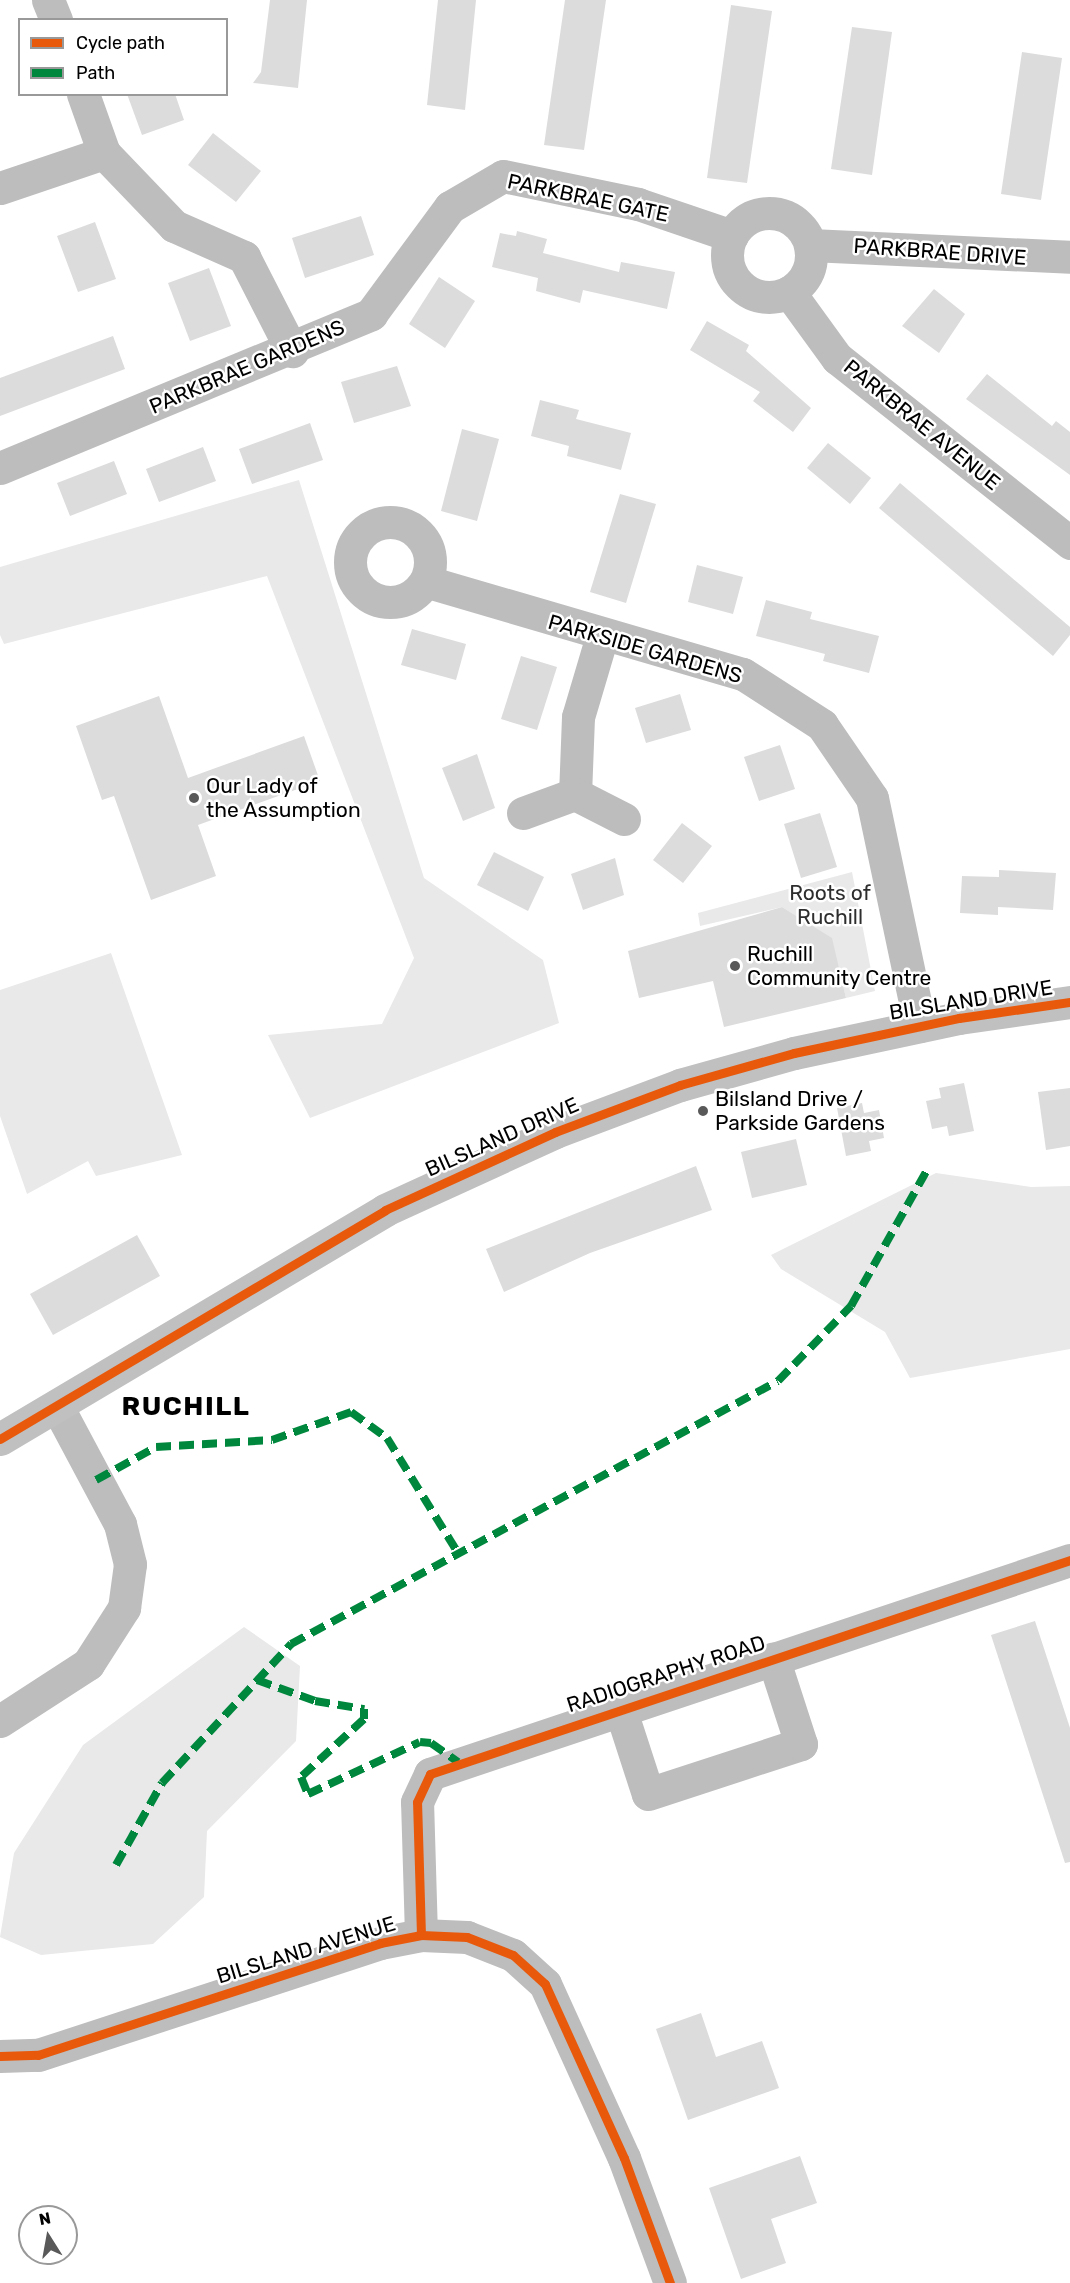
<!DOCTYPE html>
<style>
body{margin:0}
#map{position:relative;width:1070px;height:2283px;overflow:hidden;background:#fff;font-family:Rubik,sans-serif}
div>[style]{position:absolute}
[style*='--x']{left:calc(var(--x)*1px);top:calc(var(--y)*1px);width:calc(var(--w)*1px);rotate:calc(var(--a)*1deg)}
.green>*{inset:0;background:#e9e9e9}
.building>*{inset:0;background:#dcdcdc}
.street>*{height:33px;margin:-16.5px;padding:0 16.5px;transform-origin:16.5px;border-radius:16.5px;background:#bdbdbd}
.street>.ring{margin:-16.5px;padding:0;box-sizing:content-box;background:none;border:33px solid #bdbdbd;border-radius:50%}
.secondary>*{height:33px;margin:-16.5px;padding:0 16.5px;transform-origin:16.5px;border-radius:16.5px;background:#c0c0c0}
.quiet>*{height:8px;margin-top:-4px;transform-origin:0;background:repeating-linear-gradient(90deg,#00873e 0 15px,transparent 0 23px)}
.cycleway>*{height:9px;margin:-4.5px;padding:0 4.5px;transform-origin:4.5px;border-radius:4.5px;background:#e8590c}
.dots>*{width:16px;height:16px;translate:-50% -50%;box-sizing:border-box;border:3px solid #fff;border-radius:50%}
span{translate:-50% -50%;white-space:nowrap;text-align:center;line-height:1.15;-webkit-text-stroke:5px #fff;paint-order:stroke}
.street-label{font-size:21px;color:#000}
.poi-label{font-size:21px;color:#000}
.left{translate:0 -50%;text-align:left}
.park-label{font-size:21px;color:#2e2e2e}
.district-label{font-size:27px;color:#000;font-weight:700;letter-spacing:1.5px}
.legend{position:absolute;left:18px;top:18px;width:210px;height:78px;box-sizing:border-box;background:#fff;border:2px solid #999;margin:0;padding:8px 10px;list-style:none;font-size:18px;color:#000}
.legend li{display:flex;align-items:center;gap:12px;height:30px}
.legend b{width:30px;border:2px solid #999}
.north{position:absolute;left:18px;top:2205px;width:60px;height:60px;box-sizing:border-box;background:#fff;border:2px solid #999;border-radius:50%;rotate:349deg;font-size:16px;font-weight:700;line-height:24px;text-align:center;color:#000}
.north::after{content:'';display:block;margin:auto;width:21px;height:27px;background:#595959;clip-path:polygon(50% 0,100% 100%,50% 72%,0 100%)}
</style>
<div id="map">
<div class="green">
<i style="clip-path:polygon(299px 480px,424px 878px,543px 960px,559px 1023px,310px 1118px,268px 1035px,382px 1024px,414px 958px,267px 576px,4px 644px,0 635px,0 567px)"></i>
<i style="clip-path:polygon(852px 872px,875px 991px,846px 998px,831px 938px,782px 907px,700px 926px,698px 913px)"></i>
<i style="clip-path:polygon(111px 953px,182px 1155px,96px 1176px,88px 1161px,27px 1194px,0 1116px,0 990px)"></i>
<i style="clip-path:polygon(936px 1173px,1031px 1187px,1070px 1186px,1070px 1349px,910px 1378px,885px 1332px,781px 1269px,771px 1255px)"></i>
<i style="clip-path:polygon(244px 1627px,300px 1666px,296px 1741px,207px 1831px,204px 1897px,153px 1944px,41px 1955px,0 1937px,14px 1853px,83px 1745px)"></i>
</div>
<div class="building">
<i style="clip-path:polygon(270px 0,307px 0,298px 88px,253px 83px,261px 72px)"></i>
<i style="clip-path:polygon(438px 0,476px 0,465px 110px,427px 105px)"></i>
<i style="clip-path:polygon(565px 0,606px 0,584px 150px,544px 145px)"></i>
<i style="clip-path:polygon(731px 5px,772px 11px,747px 183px,707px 178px)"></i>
<i style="clip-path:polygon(852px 27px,892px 32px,872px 175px,831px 169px)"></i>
<i style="clip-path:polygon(1022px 52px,1062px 58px,1041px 200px,1001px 194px)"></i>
<i style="clip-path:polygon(127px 94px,175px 94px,184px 120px,142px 135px)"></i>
<i style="clip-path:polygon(213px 133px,261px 171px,236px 202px,188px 165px)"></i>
<i style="clip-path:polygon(361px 216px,374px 255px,305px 278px,292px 238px)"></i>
<i style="clip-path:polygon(95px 222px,116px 279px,78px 292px,57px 236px)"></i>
<i style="clip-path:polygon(517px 231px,547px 239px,543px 253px,619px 272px,621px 262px,675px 272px,667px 309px,583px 290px,580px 303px,536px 291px,538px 278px,492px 267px,500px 233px,516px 236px)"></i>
<i style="clip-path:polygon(209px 268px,231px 326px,190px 341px,168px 283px)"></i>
<i style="clip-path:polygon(439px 277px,475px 301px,445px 348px,409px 324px)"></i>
<i style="clip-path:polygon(934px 289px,965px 314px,939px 353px,902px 326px)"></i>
<i style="clip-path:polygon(707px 321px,749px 345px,746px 351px,811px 408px,793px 432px,753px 401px,760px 392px,690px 350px)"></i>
<i style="clip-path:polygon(113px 336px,125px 369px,0 416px,0 378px)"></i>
<i style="clip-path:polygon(397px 366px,411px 406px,354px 423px,341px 382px)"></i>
<i style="clip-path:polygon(987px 374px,1052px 426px,1056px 421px,1070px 432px,1070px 475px,966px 399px)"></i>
<i style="clip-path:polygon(540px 400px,579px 410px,576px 419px,631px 433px,621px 470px,567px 456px,569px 446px,531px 436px)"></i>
<i style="clip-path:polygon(310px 423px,323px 460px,252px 484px,239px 449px)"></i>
<i style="clip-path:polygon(462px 429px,499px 439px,477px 521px,441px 511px)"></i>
<i style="clip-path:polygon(828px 443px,871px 478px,850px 504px,807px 468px)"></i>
<i style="clip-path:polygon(203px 447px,216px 481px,159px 502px,146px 469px)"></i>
<i style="clip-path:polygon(114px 461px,127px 494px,70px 516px,57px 483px)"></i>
<i style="clip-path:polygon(900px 483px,1070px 627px,1070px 635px,1053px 656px,879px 508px)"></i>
<i style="clip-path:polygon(620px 494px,656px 504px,626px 603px,590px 592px)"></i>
<i style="clip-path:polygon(697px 565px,743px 577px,733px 614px,688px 602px)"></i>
<i style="clip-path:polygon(766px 600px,812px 612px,810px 619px,879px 636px,869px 673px,823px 661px,825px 654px,756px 636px)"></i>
<i style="clip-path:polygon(412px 629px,466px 644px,456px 680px,401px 665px)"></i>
<i style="clip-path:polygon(521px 656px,557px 667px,537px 730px,501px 719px)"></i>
<i style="clip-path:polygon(680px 694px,691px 730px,646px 743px,635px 708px)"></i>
<i style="clip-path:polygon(159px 696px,188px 778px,304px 736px,320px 781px,198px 825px,216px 876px,151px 900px,114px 796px,102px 800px,76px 726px)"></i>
<i style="clip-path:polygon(780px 745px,795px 789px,759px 801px,744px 757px)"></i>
<i style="clip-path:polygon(477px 754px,495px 808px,463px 821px,442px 768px)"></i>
<i style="clip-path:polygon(820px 813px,837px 867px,801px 878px,784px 824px)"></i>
<i style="clip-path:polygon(682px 823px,712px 846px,683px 883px,653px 860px)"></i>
<i style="clip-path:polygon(494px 852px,544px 877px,528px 911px,477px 885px)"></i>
<i style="clip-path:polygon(615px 858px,624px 895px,583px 910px,571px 874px)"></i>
<i style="clip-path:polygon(999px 870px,1056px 873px,1053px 910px,998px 907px,998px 915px,960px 913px,962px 876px,999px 877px)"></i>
<i style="clip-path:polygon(782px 907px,832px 938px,846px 998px,724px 1027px,713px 981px,639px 998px,628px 951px)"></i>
<i style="clip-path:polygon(964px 1083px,974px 1131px,949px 1136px,947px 1126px,932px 1129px,926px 1101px,941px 1098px,939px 1088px)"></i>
<i style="clip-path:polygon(1070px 1088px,1070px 1146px,1046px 1150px,1038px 1092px)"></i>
<i style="clip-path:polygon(862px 1103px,864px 1113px,879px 1110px,884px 1138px,869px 1141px,871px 1151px,846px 1156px,837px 1108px)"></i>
<i style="clip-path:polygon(796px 1139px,807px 1185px,752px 1198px,741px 1152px)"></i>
<i style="clip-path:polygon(696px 1166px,712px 1210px,590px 1253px,504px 1292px,486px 1249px)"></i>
<i style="clip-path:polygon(137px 1235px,160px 1276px,53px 1335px,30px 1294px)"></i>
<i style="clip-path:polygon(1035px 1621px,1070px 1728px,1070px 1862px,1065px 1863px,991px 1635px)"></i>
<i style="clip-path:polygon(701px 2013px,716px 2057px,762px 2041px,779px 2088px,688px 2120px,656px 2029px)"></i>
<i style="clip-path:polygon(800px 2156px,817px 2203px,771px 2219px,786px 2263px,741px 2279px,709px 2188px)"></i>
</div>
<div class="street">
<i style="--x:48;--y:0;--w:22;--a:68"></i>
<i style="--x:83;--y:94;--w:63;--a:70.4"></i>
<i style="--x:104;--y:153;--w:101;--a:46.2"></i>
<i style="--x:174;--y:226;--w:77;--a:23.9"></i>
<i style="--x:244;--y:257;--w:106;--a:62.9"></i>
<i style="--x:0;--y:188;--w:110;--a:-18.6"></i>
<i class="ring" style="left:727px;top:213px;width:51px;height:51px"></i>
<i style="--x:810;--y:245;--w:260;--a:2.6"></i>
<i style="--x:789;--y:292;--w:82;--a:54"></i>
<i style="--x:837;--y:358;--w:298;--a:38.4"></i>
<i style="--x:0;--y:468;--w:402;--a:-22.5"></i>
<i style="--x:371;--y:314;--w:133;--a:-53.6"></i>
<i style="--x:450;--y:207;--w:61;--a:-30.3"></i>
<i style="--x:503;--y:176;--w:138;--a:11.7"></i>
<i style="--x:638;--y:204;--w:99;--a:18.8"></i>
<i class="ring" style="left:350px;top:522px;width:47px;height:47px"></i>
<i style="--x:428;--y:582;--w:328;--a:16.3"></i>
<i style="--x:743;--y:674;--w:94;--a:32.8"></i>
<i style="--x:822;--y:725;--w:88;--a:55.6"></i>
<i style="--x:872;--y:798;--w:233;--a:78.1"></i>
<i style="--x:602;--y:636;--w:84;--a:106.5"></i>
<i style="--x:578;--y:717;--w:77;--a:92.2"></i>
<i style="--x:575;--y:794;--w:55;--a:27"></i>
<i style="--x:523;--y:813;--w:55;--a:-20.1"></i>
<i style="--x:620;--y:1708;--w:90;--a:72"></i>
<i style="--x:648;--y:1794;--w:161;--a:-18.1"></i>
<i style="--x:801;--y:1744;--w:90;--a:-108"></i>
<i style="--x:0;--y:1721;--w:105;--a:-32.9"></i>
<i style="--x:88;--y:1664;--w:67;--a:-57.3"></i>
<i style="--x:124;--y:1608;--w:44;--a:-82.2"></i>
<i style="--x:130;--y:1564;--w:41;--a:-104"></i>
<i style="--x:120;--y:1524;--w:134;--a:-118.1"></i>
<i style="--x:421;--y:1935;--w:133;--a:-91.7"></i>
<i style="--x:417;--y:1802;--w:31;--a:-65"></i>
<i style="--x:430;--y:1774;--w:675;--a:-18.49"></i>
<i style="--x:0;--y:2056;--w:38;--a:-2"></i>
<i style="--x:38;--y:2055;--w:360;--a:-18.1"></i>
<i style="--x:380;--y:1943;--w:42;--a:-11"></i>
<i style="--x:421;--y:1935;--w:46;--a:2.5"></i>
<i style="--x:467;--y:1937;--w:49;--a:21.4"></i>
<i style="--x:513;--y:1955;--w:43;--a:42.2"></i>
<i style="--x:545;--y:1984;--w:191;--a:65.6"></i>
<i style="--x:624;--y:2158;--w:133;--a:69.8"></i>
</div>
<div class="secondary">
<i style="--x:0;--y:1439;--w:448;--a:-30.7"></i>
<i style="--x:385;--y:1210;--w:187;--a:-24.6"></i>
<i style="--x:555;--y:1132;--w:134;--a:-20.6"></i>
<i style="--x:680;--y:1085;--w:118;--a:-15.7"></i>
<i style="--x:794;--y:1053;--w:169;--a:-12"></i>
<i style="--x:959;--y:1018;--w:112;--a:-8.2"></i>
</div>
<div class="quiet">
<i style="--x:96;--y:1480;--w:68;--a:-28.8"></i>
<i style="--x:156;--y:1447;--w:116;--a:-3.5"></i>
<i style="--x:272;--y:1440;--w:84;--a:-19.5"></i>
<i style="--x:351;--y:1412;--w:44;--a:35.8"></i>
<i style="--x:387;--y:1438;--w:135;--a:58.3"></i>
<i style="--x:257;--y:1680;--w:62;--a:19.9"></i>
<i style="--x:315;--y:1701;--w:50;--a:9.3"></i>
<i style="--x:364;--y:1709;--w:10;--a:90"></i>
<i style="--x:364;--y:1719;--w:86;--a:137.4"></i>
<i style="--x:301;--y:1777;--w:18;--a:68"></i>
<i style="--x:308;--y:1794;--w:123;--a:-24.9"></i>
<i style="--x:420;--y:1742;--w:11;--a:5"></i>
<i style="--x:431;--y:1743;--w:33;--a:35"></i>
<i style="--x:116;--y:1865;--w:94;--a:-60.7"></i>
<i style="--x:162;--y:1783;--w:190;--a:-47.1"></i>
<i style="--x:291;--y:1644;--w:553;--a:-28.37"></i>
<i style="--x:778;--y:1381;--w:105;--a:-45.8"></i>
<i style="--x:851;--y:1306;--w:158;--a:-60.8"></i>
</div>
<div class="cycleway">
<i style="--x:0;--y:1439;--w:448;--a:-30.7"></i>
<i style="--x:385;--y:1210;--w:187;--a:-24.6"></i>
<i style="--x:555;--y:1132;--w:134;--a:-20.6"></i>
<i style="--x:680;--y:1085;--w:118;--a:-15.7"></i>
<i style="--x:794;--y:1053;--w:169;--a:-12"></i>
<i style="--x:959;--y:1018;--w:112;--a:-8.2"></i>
<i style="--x:421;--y:1935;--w:133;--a:-91.7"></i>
<i style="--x:417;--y:1802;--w:31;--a:-65"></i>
<i style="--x:430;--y:1774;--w:675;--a:-18.49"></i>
<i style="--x:0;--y:2056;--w:38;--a:-2"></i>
<i style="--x:38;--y:2055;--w:360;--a:-18.1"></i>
<i style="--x:380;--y:1943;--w:42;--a:-11"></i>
<i style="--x:421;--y:1935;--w:46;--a:2.5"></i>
<i style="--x:467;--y:1937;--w:49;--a:21.4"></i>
<i style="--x:513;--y:1955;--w:43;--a:42.2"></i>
<i style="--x:545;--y:1984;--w:191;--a:65.6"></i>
<i style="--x:624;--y:2158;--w:133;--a:69.8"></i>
</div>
<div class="dots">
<i style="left:194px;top:798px;background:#595959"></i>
<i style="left:735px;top:966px;background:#595959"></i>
<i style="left:703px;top:1111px;background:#595959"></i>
</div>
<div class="street-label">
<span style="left:588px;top:198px;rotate:12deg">PARKBRAE GATE</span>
<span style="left:940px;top:252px;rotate:4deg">PARKBRAE DRIVE</span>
<span style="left:247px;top:367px;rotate:-23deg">PARKBRAE GARDENS</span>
<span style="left:922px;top:425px;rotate:39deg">PARKBRAE AVENUE</span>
<span style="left:645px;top:649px;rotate:16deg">PARKSIDE GARDENS</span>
<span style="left:971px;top:1000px;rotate:-9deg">BILSLAND DRIVE</span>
<span style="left:502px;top:1137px;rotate:-24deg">BILSLAND DRIVE</span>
<span style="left:666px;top:1674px;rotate:-18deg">RADIOGRAPHY ROAD</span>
<span style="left:306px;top:1950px;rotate:-17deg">BILSLAND AVENUE</span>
</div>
<div class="poi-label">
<span class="left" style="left:206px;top:798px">Our Lady of<br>the Assumption</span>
<span class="left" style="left:747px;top:966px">Ruchill<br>Community Centre</span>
<span class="left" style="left:715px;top:1111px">Bilsland Drive /<br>Parkside Gardens</span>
</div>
<div class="park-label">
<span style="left:830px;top:905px">Roots of<br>Ruchill</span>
</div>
<div class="district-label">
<span style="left:186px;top:1407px">RUCHILL</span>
</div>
<ul class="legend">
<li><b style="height:8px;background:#e8590c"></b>Cycle path</li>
<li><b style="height:8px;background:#00873e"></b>Path</li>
</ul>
<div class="north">N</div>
</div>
